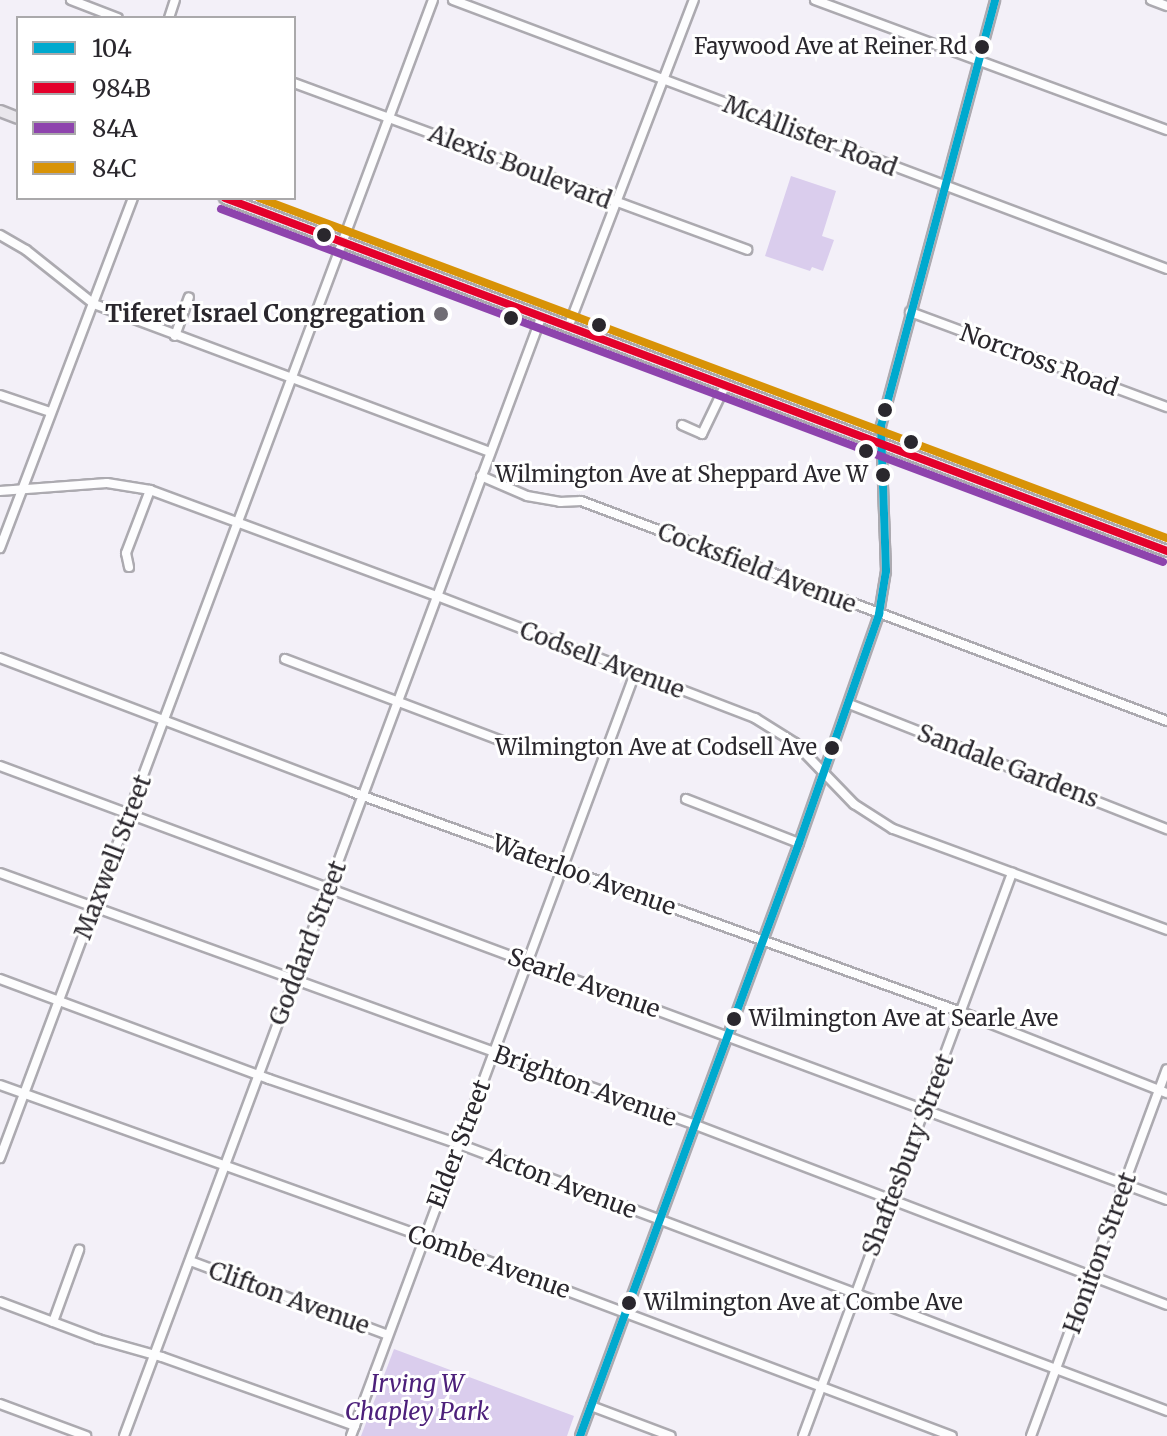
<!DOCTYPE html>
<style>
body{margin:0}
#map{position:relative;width:1167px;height:1436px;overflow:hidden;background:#f3f0f8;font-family:Merriweather,serif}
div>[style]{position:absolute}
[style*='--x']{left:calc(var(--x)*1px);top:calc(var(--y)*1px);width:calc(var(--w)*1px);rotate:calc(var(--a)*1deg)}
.green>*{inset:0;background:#dacded}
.roads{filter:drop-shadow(2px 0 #acaab0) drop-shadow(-2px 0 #acaab0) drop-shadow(0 2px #acaab0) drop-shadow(0 -2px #acaab0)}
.minor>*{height:8px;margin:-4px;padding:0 4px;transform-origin:4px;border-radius:4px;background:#fdfdfe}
.major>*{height:10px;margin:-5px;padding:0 5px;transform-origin:5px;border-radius:5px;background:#e9e7ec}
.bus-1>*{height:8px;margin:-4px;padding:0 4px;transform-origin:4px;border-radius:4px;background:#00a9ce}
.bus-2>*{height:8px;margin:-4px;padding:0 4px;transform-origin:4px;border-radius:4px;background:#e4002b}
.bus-3>*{height:8px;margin:-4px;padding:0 4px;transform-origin:4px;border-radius:4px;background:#8e44ad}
.bus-4>*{height:8px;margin:-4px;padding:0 4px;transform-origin:4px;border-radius:4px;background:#d89307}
.dots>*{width:22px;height:22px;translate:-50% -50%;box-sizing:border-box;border:4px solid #fff;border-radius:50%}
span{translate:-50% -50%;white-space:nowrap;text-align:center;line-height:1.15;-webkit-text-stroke:6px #fff;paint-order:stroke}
.bus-label{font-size:22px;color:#2a272d}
.right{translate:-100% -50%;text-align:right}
.left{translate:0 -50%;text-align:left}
.street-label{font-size:24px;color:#2a272d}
.poi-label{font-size:24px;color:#2a272d;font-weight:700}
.park-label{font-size:24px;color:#4d207b;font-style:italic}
.legend{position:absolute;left:16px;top:16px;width:280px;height:184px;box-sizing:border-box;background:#fff;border:2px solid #aaa9ab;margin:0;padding:10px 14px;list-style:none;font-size:24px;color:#2a272d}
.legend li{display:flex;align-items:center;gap:16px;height:40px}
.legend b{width:40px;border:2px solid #aaa9ab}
</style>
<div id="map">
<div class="green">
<i style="clip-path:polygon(791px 176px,836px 191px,822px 236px,834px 240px,823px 271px,812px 267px,810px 271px,765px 256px)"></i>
<i style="clip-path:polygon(394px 1349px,574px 1416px,567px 1436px,361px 1436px)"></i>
</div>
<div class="roads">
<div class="minor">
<i style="--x:71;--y:0;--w:50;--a:21"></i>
<i style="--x:453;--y:0;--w:763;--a:20.64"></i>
<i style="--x:815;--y:0;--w:375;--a:20.3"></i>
<i style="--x:1151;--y:0;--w:17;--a:21"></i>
<i style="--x:169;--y:18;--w:19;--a:-72"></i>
<i style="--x:294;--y:83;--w:483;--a:20.2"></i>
<i style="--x:0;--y:235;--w:30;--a:30"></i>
<i style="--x:26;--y:250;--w:87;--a:38.5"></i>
<i style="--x:94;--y:304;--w:422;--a:20.5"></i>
<i style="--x:910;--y:312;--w:274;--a:20.3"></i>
<i style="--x:569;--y:325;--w:348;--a:-69"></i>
<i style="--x:175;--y:336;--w:41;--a:-70.3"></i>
<i style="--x:0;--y:395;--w:53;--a:18.8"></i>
<i style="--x:682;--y:425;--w:22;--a:24"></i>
<i style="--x:702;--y:434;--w:55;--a:-64.4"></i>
<i style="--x:481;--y:476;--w:50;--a:23.5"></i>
<i style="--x:527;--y:496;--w:34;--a:10"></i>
<i style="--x:560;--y:502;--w:21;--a:-3"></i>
<i style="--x:581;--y:501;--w:626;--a:20.58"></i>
<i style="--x:0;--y:491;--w:107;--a:-4.3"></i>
<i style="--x:107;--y:483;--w:44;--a:9.2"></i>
<i style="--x:150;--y:490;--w:306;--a:20.3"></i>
<i style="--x:437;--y:596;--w:341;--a:21"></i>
<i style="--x:755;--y:718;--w:47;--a:32"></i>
<i style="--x:795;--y:743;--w:85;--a:46"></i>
<i style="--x:854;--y:804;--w:46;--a:32.7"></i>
<i style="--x:893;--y:829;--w:292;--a:20.2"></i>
<i style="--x:0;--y:548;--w:374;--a:-69.2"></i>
<i style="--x:129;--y:567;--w:14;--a:-102"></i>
<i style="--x:126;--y:553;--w:67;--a:-69.1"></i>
<i style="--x:0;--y:658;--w:377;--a:20.8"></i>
<i style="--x:352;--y:792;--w:648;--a:19.86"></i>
<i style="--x:961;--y:1012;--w:221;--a:21.5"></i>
<i style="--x:285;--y:659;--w:232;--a:20.7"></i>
<i style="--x:849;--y:704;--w:342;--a:21.5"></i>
<i style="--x:0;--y:766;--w:1245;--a:20.4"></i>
<i style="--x:686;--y:799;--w:121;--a:21.3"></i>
<i style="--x:0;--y:873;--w:737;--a:19.91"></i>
<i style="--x:693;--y:1124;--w:507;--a:20.9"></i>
<i style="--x:0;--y:979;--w:287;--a:20.4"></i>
<i style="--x:269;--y:1079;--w:201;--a:18.9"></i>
<i style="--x:459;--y:1144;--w:757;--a:20.66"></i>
<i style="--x:0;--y:1085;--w:450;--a:19.7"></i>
<i style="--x:424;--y:1237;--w:564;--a:20.65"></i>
<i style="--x:0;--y:1158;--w:1236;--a:-69.5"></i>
<i style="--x:190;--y:1261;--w:211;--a:20.5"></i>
<i style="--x:0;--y:1302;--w:105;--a:20.7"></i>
<i style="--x:98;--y:1339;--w:66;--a:15.7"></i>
<i style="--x:162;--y:1357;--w:205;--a:19.7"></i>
<i style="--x:53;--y:1322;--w:77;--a:-70.1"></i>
<i style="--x:0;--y:1404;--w:92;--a:20.4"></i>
<i style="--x:591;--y:1406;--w:85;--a:20.6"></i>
<i style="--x:124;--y:1436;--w:1196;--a:-69.55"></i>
<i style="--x:351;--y:1436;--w:814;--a:-69.58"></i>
<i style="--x:580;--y:1436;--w:632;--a:-69.73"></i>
<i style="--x:799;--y:843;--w:243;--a:-70.7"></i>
<i style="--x:879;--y:614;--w:44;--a:-80.8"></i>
<i style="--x:886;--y:571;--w:145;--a:-92"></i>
<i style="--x:881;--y:426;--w:441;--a:-75"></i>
<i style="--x:803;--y:1436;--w:601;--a:-69.63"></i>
<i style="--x:1031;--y:1436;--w:391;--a:-69.7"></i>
</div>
<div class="major">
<i style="--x:0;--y:111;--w:19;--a:21"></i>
<i style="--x:225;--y:198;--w:1006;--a:20.54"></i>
</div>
</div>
<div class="bus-1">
<i style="--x:580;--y:1436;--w:632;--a:-69.73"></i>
<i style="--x:799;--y:843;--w:243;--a:-70.7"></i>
<i style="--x:879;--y:614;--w:44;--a:-80.8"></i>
<i style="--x:886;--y:571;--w:145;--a:-92"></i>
<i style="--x:881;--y:426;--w:441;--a:-75"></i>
</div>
<div class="bus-2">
<i style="--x:225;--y:198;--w:1006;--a:20.54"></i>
</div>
<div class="bus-3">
<i style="--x:221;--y:209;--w:1006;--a:20.54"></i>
</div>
<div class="bus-4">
<i style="--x:259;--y:198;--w:970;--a:20.53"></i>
</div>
<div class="dots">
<i style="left:982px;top:47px;background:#2a272d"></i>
<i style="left:324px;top:235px;background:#2a272d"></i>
<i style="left:441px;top:314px;background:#706d74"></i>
<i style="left:511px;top:318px;background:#2a272d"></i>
<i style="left:599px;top:325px;background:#2a272d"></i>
<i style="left:885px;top:410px;background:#2a272d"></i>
<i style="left:911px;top:442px;background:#2a272d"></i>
<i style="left:866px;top:451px;background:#2a272d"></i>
<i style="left:883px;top:475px;background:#2a272d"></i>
<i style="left:832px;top:748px;background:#2a272d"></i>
<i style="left:734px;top:1019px;background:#2a272d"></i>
<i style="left:629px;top:1303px;background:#2a272d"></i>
</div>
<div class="bus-label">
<span class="right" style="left:967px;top:47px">Faywood Ave at Reiner Rd</span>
<span class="right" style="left:868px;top:475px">Wilmington Ave at Sheppard Ave W</span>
<span class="right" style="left:817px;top:748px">Wilmington Ave at Codsell Ave</span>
<span class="left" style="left:749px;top:1019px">Wilmington Ave at Searle Ave</span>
<span class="left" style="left:644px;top:1303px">Wilmington Ave at Combe Ave</span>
</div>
<div class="street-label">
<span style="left:810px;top:136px;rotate:21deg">McAllister Road</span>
<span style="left:520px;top:167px;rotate:21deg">Alexis Boulevard</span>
<span style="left:1039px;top:360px;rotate:20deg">Norcross Road</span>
<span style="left:757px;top:568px;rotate:21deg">Cocksfield Avenue</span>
<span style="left:602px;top:660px;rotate:21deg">Codsell Avenue</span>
<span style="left:1008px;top:766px;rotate:21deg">Sandale Gardens</span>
<span style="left:113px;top:857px;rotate:-69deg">Maxwell Street</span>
<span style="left:584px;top:875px;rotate:20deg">Waterloo Avenue</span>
<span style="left:308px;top:943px;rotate:-69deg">Goddard Street</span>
<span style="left:584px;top:983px;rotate:20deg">Searle Avenue</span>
<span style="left:585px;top:1086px;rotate:20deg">Brighton Avenue</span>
<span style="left:459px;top:1144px;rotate:-69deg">Elder Street</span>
<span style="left:908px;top:1155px;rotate:-69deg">Shaftesbury Street</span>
<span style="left:562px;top:1183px;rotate:21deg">Acton Avenue</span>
<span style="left:1100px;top:1253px;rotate:-70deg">Honiton Street</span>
<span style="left:489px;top:1262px;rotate:20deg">Combe Avenue</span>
<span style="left:289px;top:1298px;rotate:20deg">Clifton Avenue</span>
</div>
<div class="poi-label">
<span class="right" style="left:425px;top:314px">Tiferet Israel Congregation</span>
</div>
<div class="park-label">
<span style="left:417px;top:1398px">Irving W<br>Chapley Park</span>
</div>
<ul class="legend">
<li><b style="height:10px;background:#00a9ce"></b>104</li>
<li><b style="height:10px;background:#e4002b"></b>984B</li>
<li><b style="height:10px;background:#8e44ad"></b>84A</li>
<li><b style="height:10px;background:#d89307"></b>84C</li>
</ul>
</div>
